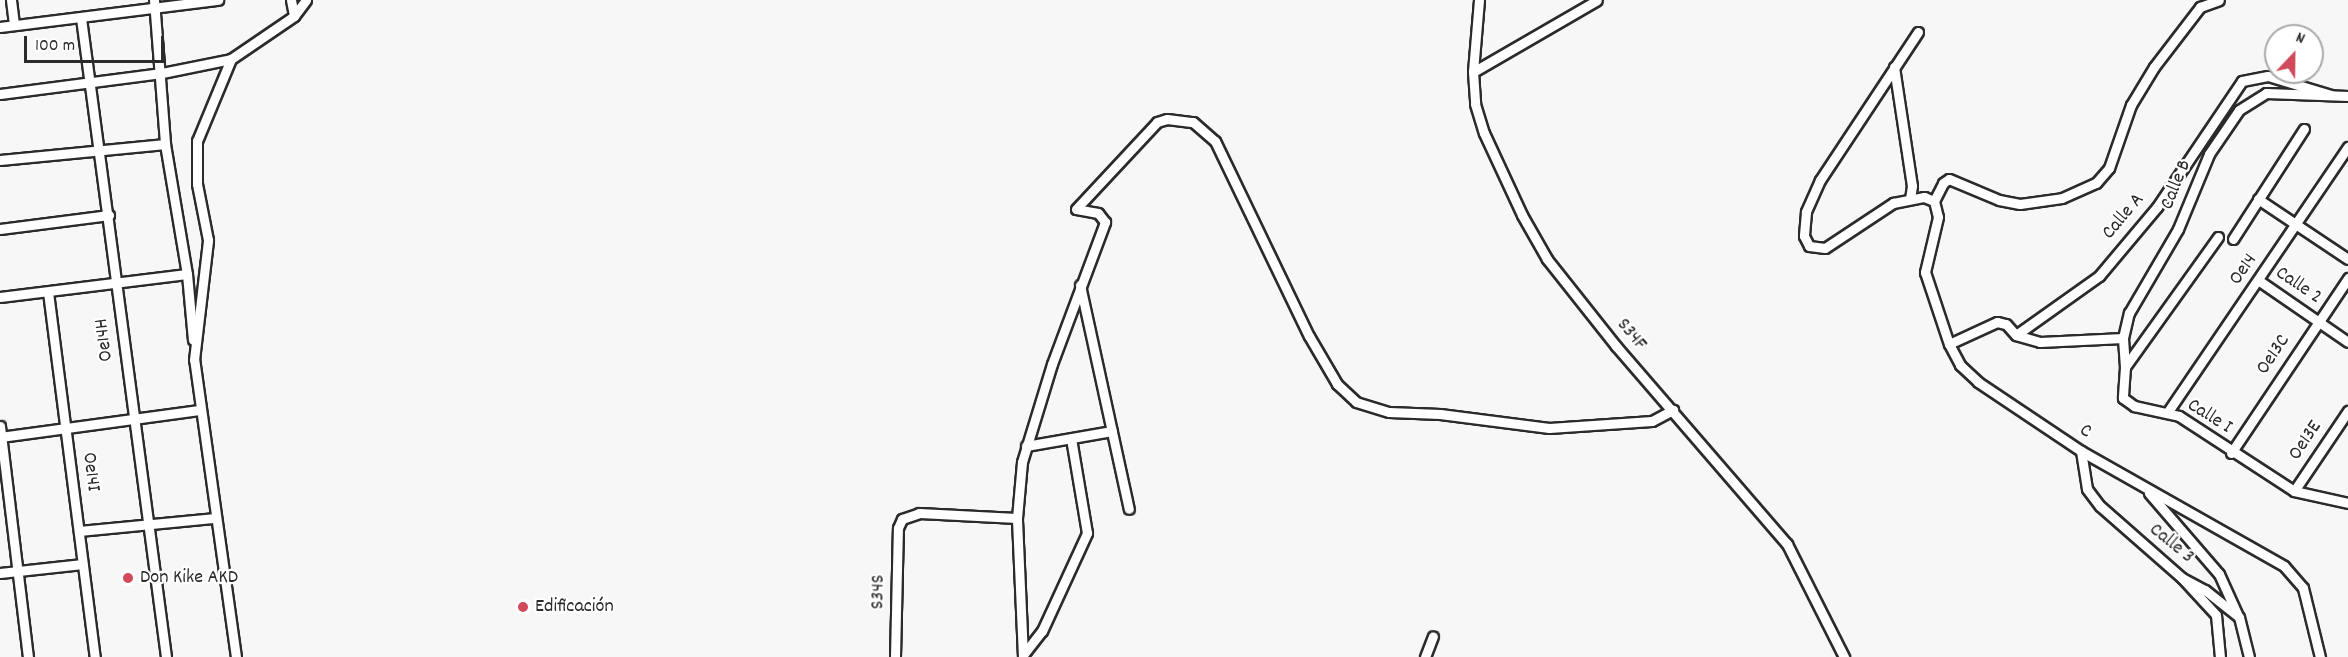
<!DOCTYPE html>
<meta charset="utf-8">
<style>
body{margin:0}
#map{position:relative;width:2348px;height:657px;overflow:hidden;background:#f7f7f7;font-family:Dekko,sans-serif}
div>[style]{position:absolute}
[style*='--x']{left:calc(var(--x)*1px);top:calc(var(--y)*1px);width:calc(var(--w)*1px);rotate:calc(var(--a)*1deg)}
.roads{filter:drop-shadow(2px 0 #2b2b2b) drop-shadow(-2px 0 #2b2b2b) drop-shadow(0 2px #2b2b2b) drop-shadow(0 -2px #2b2b2b)}
.minor>*{height:9px;margin:-4.5px;padding:0 4.5px;transform-origin:4.5px;border-radius:4.5px;background:#fff}
.dots>*{width:16px;height:16px;translate:-50% -50%;box-sizing:border-box;border:3px solid #fff;border-radius:50%}
span{translate:-50% -50%;white-space:nowrap;text-align:center;line-height:1.15;-webkit-text-stroke:4.5px #fff;paint-order:stroke}
.street-label{font-size:20px;color:#2b2b2b}
.poi-label{font-size:20px;color:#2b2b2b}
.left{translate:0 -50%;text-align:left}
.north{position:absolute;left:2264px;top:24px;width:60px;height:60px;box-sizing:border-box;background:#fff;border:2px solid #aaa;border-radius:50%;rotate:22deg;font-size:16px;font-weight:700;line-height:24px;text-align:center;color:#2b2b2b}
.north::after{content:'';display:block;margin:auto;width:21px;height:27px;background:#d1495b;clip-path:polygon(50% 0,100% 100%,50% 72%,0 100%)}
.scale{position:absolute;left:24px;top:36px;width:140px;height:27px;box-sizing:border-box;border:3px solid #2b2b2b;border-top:0;padding-left:8px;font-size:18px;line-height:21px;white-space:nowrap;color:#2b2b2b;-webkit-text-stroke:4px #fff;paint-order:stroke}
</style>
<div id="map">
<div class="roads">
<div class="minor">
<i style="--x:11;--y:0;--w:25;--a:83"></i>
<i style="--x:154;--y:0;--w:144;--a:85.6"></i>
<i style="--x:165;--y:144;--w:132;--a:80.4"></i>
<i style="--x:187;--y:274;--w:66;--a:84.8"></i>
<i style="--x:291;--y:0;--w:16;--a:79"></i>
<i style="--x:1479;--y:0;--w:72;--a:94.8"></i>
<i style="--x:1473;--y:72;--w:32;--a:86"></i>
<i style="--x:1475;--y:104;--w:30;--a:73"></i>
<i style="--x:1484;--y:133;--w:90;--a:65.1"></i>
<i style="--x:1522;--y:215;--w:51;--a:60.4"></i>
<i style="--x:1547;--y:259;--w:111;--a:51.6"></i>
<i style="--x:1616;--y:346;--w:262;--a:49.2"></i>
<i style="--x:1787;--y:544;--w:127;--a:63.2"></i>
<i style="--x:81;--y:18;--w:645;--a:82.42"></i>
<i style="--x:0;--y:27;--w:220;--a:-7.1"></i>
<i style="--x:1918;--y:32;--w:178;--a:123.5"></i>
<i style="--x:1820;--y:180;--w:35;--a:114"></i>
<i style="--x:1806;--y:212;--w:24;--a:95"></i>
<i style="--x:1804;--y:236;--w:11;--a:63"></i>
<i style="--x:1809;--y:246;--w:16;--a:7"></i>
<i style="--x:1825;--y:248;--w:82;--a:-33.5"></i>
<i style="--x:1893;--y:203;--w:32;--a:-11"></i>
<i style="--x:1924;--y:197;--w:11;--a:22"></i>
<i style="--x:1934;--y:201;--w:16;--a:76"></i>
<i style="--x:1938;--y:217;--w:57;--a:103.3"></i>
<i style="--x:1925;--y:272;--w:76;--a:71.6"></i>
<i style="--x:1949;--y:344;--w:24;--a:62"></i>
<i style="--x:1960;--y:365;--w:25;--a:43"></i>
<i style="--x:1978;--y:382;--w:124;--a:33.8"></i>
<i style="--x:2081;--y:451;--w:233;--a:29.5"></i>
<i style="--x:2284;--y:566;--w:29;--a:49"></i>
<i style="--x:2303;--y:588;--w:71;--a:76.2"></i>
<i style="--x:1894;--y:67;--w:120;--a:81.4"></i>
<i style="--x:1912;--y:186;--w:13;--a:99"></i>
<i style="--x:1473;--y:72;--w:143;--a:-30.1"></i>
<i style="--x:0;--y:94;--w:163;--a:-7.4"></i>
<i style="--x:162;--y:73;--w:70;--a:-11.5"></i>
<i style="--x:0;--y:160;--w:166;--a:-5.5"></i>
<i style="--x:2258;--y:199;--w:108;--a:33.7"></i>
<i style="--x:1934;--y:201;--w:20;--a:-63"></i>
<i style="--x:1943;--y:183;--w:7;--a:-34"></i>
<i style="--x:1949;--y:179;--w:54;--a:22.8"></i>
<i style="--x:1999;--y:200;--w:21;--a:11"></i>
<i style="--x:2020;--y:204;--w:42;--a:-8.1"></i>
<i style="--x:2062;--y:198;--w:37;--a:-24"></i>
<i style="--x:2096;--y:183;--w:20;--a:-49"></i>
<i style="--x:2109;--y:168;--w:67;--a:-70.8"></i>
<i style="--x:2131;--y:105;--w:44;--a:-58.8"></i>
<i style="--x:2154;--y:67;--w:76;--a:-52.5"></i>
<i style="--x:2200;--y:7;--w:20;--a:-20"></i>
<i style="--x:0;--y:229;--w:110;--a:-7.3"></i>
<i style="--x:2218;--y:237;--w:160;--a:125.6"></i>
<i style="--x:2125;--y:367;--w:31;--a:94"></i>
<i style="--x:2123;--y:398;--w:14;--a:36"></i>
<i style="--x:2134;--y:406;--w:46;--a:12.5"></i>
<i style="--x:2179;--y:416;--w:137;--a:33.1"></i>
<i style="--x:2294;--y:491;--w:55;--a:12.5"></i>
<i style="--x:2233;--y:239;--w:131;--a:-57.2"></i>
<i style="--x:2258;--y:280;--w:109;--a:34.6"></i>
<i style="--x:1080;--y:285;--w:229;--a:77.7"></i>
<i style="--x:48;--y:292;--w:368;--a:82.7"></i>
<i style="--x:0;--y:297;--w:188;--a:-7"></i>
<i style="--x:2123;--y:338;--w:83;--a:177.2"></i>
<i style="--x:2040;--y:342;--w:25;--a:-164"></i>
<i style="--x:2016;--y:335;--w:102;--a:-35.4"></i>
<i style="--x:2099;--y:276;--w:90;--a:-50"></i>
<i style="--x:2157;--y:207;--w:152;--a:-56"></i>
<i style="--x:2242;--y:81;--w:26;--a:-11"></i>
<i style="--x:2268;--y:76;--w:66;--a:16.8"></i>
<i style="--x:1949;--y:344;--w:53;--a:-24.6"></i>
<i style="--x:1997;--y:322;--w:9;--a:13"></i>
<i style="--x:2006;--y:324;--w:15;--a:48"></i>
<i style="--x:2125;--y:367;--w:29;--a:-94"></i>
<i style="--x:2123;--y:338;--w:26;--a:-77"></i>
<i style="--x:2129;--y:313;--w:97;--a:-59.7"></i>
<i style="--x:2178;--y:229;--w:81;--a:-67.5"></i>
<i style="--x:2209;--y:154;--w:53;--a:-55.7"></i>
<i style="--x:2239;--y:110;--w:32;--a:-32"></i>
<i style="--x:2266;--y:93;--w:82;--a:2.1"></i>
<i style="--x:2167;--y:413;--w:322;--a:-55.8"></i>
<i style="--x:0;--y:426;--w:233;--a:83.1"></i>
<i style="--x:0;--y:437;--w:202;--a:-7.7"></i>
<i style="--x:1026;--y:446;--w:87;--a:-9.9"></i>
<i style="--x:2081;--y:451;--w:38;--a:81"></i>
<i style="--x:2087;--y:489;--w:21;--a:53"></i>
<i style="--x:2100;--y:506;--w:109;--a:41.3"></i>
<i style="--x:2182;--y:578;--w:26;--a:28"></i>
<i style="--x:2205;--y:590;--w:43;--a:38.5"></i>
<i style="--x:2239;--y:617;--w:41;--a:76"></i>
<i style="--x:2231;--y:453;--w:211;--a:-56.2"></i>
<i style="--x:2294;--y:491;--w:97;--a:-56"></i>
<i style="--x:2149;--y:493;--w:107;--a:49.2"></i>
<i style="--x:2219;--y:574;--w:46;--a:65.7"></i>
<i style="--x:79;--y:531;--w:137;--a:-5.5"></i>
<i style="--x:0;--y:573;--w:83;--a:-6.2"></i>
<i style="--x:2182;--y:578;--w:50;--a:47.4"></i>
<i style="--x:2216;--y:615;--w:42;--a:84.6"></i>
<i style="--x:1023;--y:655;--w:31;--a:-52"></i>
<i style="--x:1042;--y:631;--w:108;--a:-65.3"></i>
<i style="--x:1087;--y:533;--w:96;--a:-99.6"></i>
<i style="--x:236;--y:657;--w:300;--a:-98"></i>
<i style="--x:194;--y:360;--w:121;--a:-83.3"></i>
<i style="--x:208;--y:240;--w:57;--a:-101.1"></i>
<i style="--x:197;--y:184;--w:43;--a:-90"></i>
<i style="--x:197;--y:141;--w:89;--a:-67.5"></i>
<i style="--x:231;--y:59;--w:76;--a:-34.3"></i>
<i style="--x:294;--y:16;--w:20;--a:-53"></i>
<i style="--x:895;--y:657;--w:129;--a:-88.7"></i>
<i style="--x:898;--y:528;--w:10;--a:-66"></i>
<i style="--x:902;--y:519;--w:18;--a:-19"></i>
<i style="--x:919;--y:513;--w:98;--a:2.9"></i>
<i style="--x:1023;--y:657;--w:139;--a:-92.5"></i>
<i style="--x:1017;--y:518;--w:56;--a:-84.9"></i>
<i style="--x:1022;--y:462;--w:102;--a:-73"></i>
<i style="--x:1052;--y:364;--w:152;--a:-69.5"></i>
<i style="--x:1105;--y:222;--w:11;--a:-128"></i>
<i style="--x:1098;--y:213;--w:22;--a:-170"></i>
<i style="--x:1076;--y:209;--w:119;--a:-47"></i>
<i style="--x:1157;--y:122;--w:10;--a:-17"></i>
<i style="--x:1167;--y:119;--w:26;--a:7"></i>
<i style="--x:1193;--y:122;--w:29;--a:41"></i>
<i style="--x:1215;--y:141;--w:216;--a:64.3"></i>
<i style="--x:1309;--y:336;--w:56;--a:59.7"></i>
<i style="--x:1337;--y:384;--w:26;--a:43"></i>
<i style="--x:1356;--y:402;--w:34;--a:17"></i>
<i style="--x:1389;--y:412;--w:51;--a:2.2"></i>
<i style="--x:1440;--y:414;--w:110;--a:7.3"></i>
<i style="--x:1549;--y:428;--w:103;--a:-3.9"></i>
<i style="--x:1652;--y:421;--w:24;--a:-28"></i>
<i style="--x:1425;--y:657;--w:22;--a:-69"></i>
</div>
</div>
<div class="dots">
<i style="left:128px;top:578px;background:#d1495b"></i>
<i style="left:523px;top:607px;background:#d1495b"></i>
</div>
<div class="street-label">
<span style="left:2177px;top:185px;rotate:-68deg">Calle B</span>
<span style="left:2124px;top:217px;rotate:-50deg">Calle A</span>
<span style="left:2244px;top:270px;rotate:-55deg">Oe14</span>
<span style="left:2298px;top:286px;rotate:34deg">Calle 2</span>
<span style="left:1631px;top:335px;rotate:50deg">S34F</span>
<span style="left:105px;top:340px;rotate:-97deg">Oe14H</span>
<span style="left:2274px;top:355px;rotate:-56deg">Oe13C</span>
<span style="left:2209px;top:417px;rotate:32deg">Calle I</span>
<span style="left:2085px;top:432px;rotate:32deg">C</span>
<span style="left:2306px;top:441px;rotate:-56deg">Oe13E</span>
<span style="left:90px;top:472px;rotate:83deg">Oe14I</span>
<span style="left:2171px;top:544px;rotate:39deg">Calle 3</span>
<span style="left:879px;top:592px;rotate:-89deg">S34S</span>
</div>
<div class="poi-label">
<span class="left" style="left:140px;top:578px">Don Kike AKD</span>
<span class="left" style="left:535px;top:607px">Edificación</span>
</div>
<div class="north">N</div>
<div class="scale">100 m</div>
</div>
